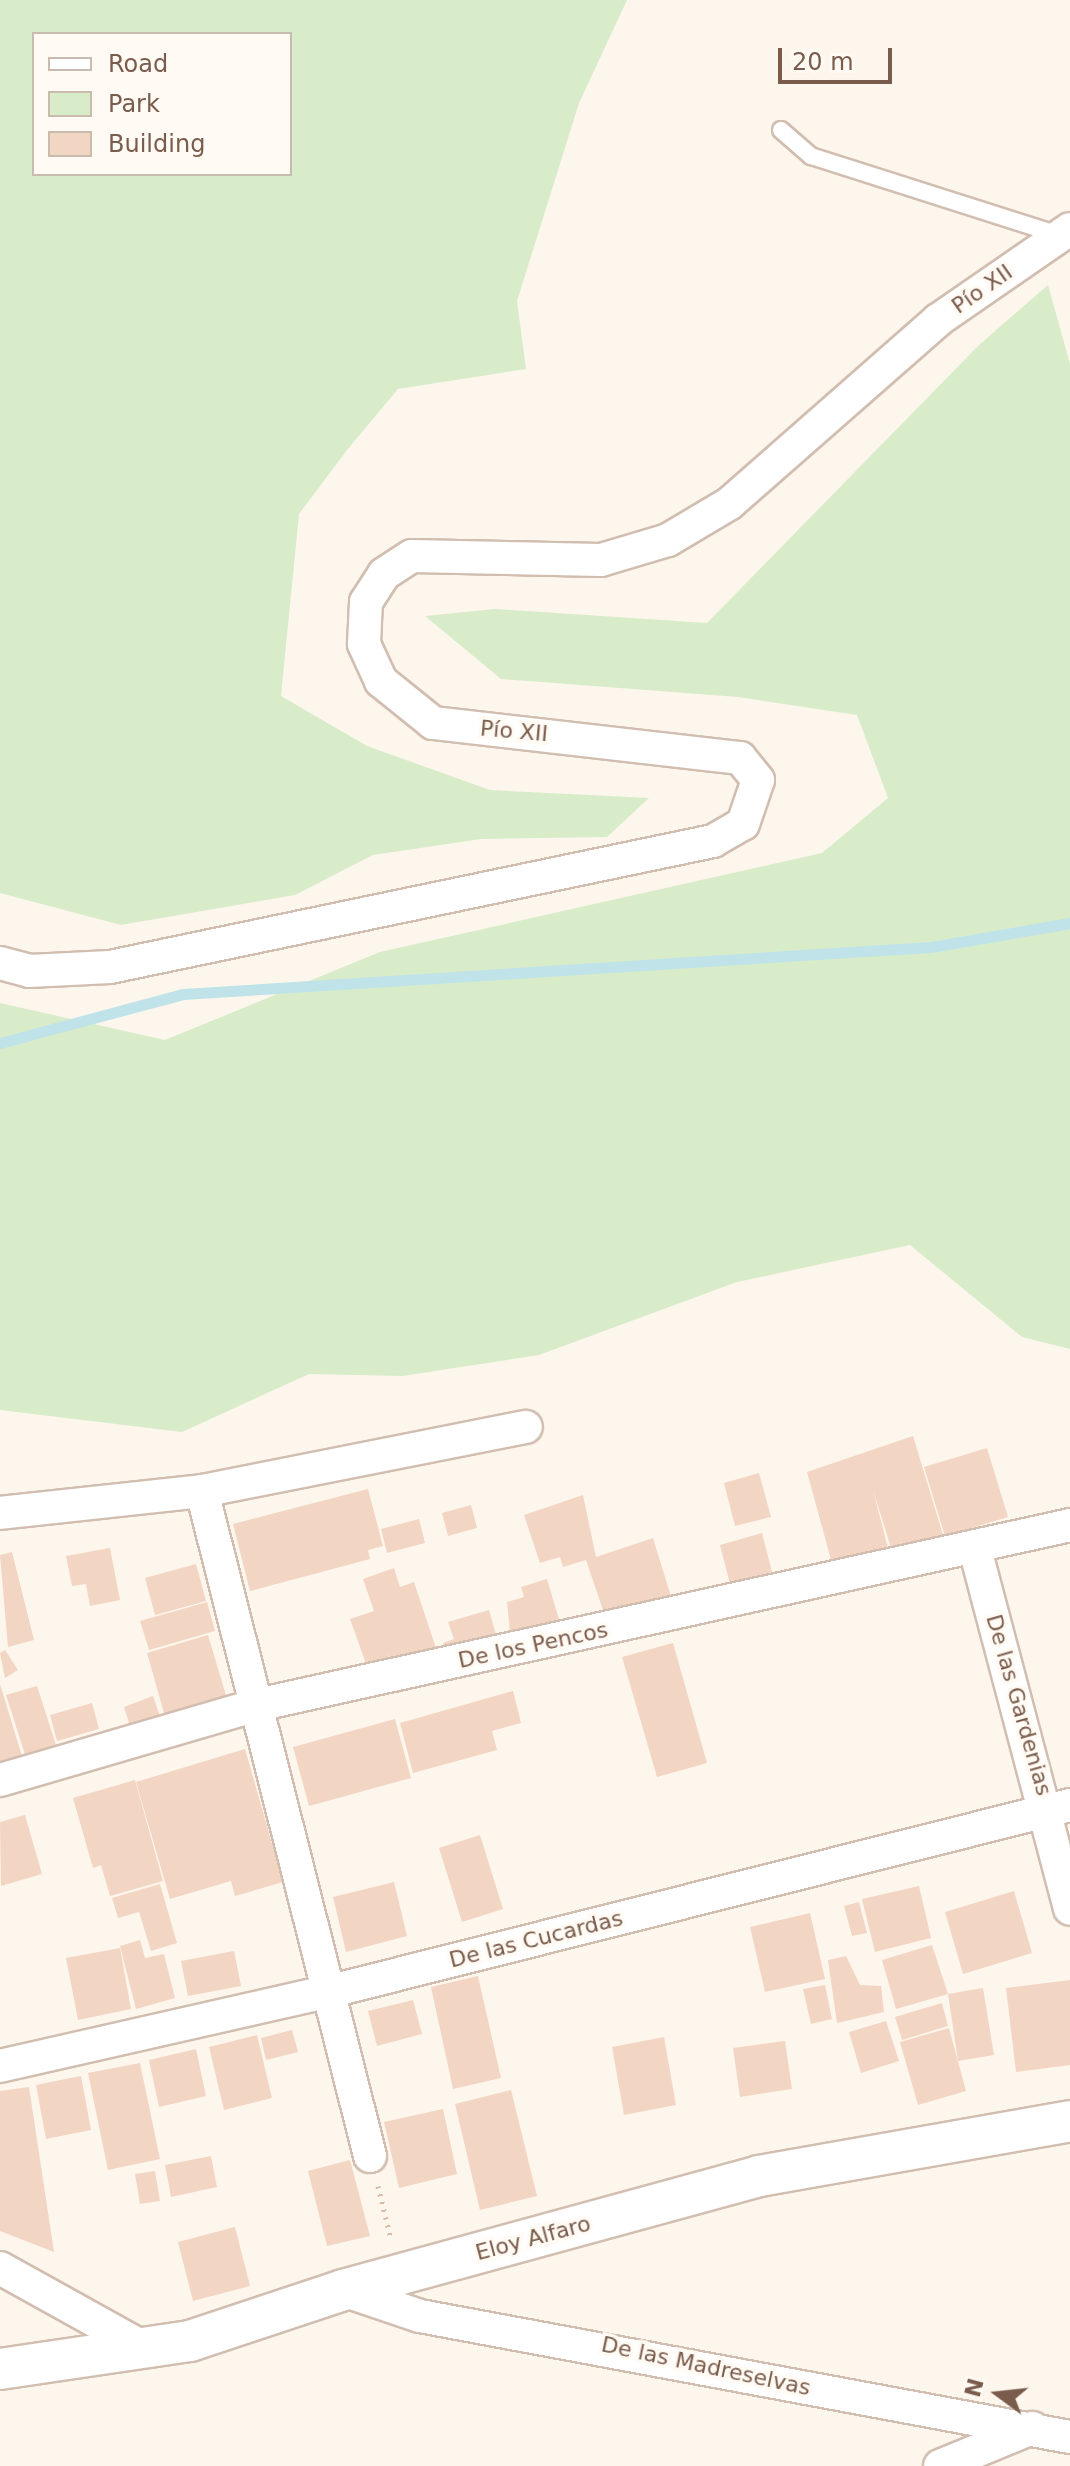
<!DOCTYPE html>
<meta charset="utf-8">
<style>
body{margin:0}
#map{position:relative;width:1070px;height:2466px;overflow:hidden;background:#fdf6ec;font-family:"DejaVu Sans",sans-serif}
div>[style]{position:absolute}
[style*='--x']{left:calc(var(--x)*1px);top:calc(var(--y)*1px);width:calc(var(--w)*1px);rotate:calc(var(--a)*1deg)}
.green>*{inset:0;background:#d8ecc9}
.stream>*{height:11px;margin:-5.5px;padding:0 5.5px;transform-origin:5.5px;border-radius:5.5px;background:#bfe3e8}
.building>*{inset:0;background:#f3d5c3}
.path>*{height:5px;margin-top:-2.5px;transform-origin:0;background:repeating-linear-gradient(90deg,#d9b8a5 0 2px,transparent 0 8px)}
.roads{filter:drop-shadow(2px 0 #d1beb0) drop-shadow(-2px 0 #d1beb0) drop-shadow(0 2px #d1beb0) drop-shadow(0 -2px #d1beb0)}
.service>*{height:16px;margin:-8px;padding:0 8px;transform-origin:8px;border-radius:8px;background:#fff}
.minor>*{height:32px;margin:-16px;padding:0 16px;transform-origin:16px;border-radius:16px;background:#fff}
.tertiary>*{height:40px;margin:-20px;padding:0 20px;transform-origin:20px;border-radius:20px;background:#fff}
span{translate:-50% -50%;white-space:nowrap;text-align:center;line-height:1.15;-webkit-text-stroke:7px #fffaf3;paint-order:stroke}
.street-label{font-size:22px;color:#7a5c4d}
.legend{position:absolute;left:32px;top:32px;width:260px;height:144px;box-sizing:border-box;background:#fffaf3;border:2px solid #cabbb1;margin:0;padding:10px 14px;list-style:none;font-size:24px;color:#7a5c4d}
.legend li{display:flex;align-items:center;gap:16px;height:40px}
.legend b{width:40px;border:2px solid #cabbb1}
.north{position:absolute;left:958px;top:2354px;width:80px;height:80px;-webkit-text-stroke:6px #fffaf3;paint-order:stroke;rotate:285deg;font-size:22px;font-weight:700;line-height:32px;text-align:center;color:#7a5c4d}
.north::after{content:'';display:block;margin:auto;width:28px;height:36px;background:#7a5c4d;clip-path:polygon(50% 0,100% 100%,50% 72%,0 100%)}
.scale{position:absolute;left:778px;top:48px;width:114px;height:36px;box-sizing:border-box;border:4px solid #7a5c4d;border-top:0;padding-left:10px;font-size:24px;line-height:28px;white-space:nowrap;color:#7a5c4d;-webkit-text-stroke:6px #fffaf3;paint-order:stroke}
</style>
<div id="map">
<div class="green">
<i style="clip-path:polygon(evenodd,0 0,627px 0,579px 103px,517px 301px,526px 369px,398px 389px,347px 450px,299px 514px,281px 696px,367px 746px,490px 790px,649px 798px,607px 837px,481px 839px,373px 855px,295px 895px,121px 925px,0 893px,0 0,290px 34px,290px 174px,34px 174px,34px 34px,290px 34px)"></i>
<i style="clip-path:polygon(1048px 285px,1070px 364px,1070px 1349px,1022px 1337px,910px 1245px,737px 1282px,539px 1355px,403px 1376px,309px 1374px,182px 1432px,0 1410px,0 1003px,165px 1040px,380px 952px,822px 853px,888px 798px,857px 715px,738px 697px,501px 679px,425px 616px,495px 609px,707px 623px,979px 345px)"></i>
</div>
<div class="stream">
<i style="--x:0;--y:1043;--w:189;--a:-15"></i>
<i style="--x:183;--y:994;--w:749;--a:-3.6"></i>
<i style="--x:931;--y:947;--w:141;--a:-9.8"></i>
</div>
<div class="building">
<i style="clip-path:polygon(913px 1436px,943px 1535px,892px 1551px,873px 1490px,889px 1552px,833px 1567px,807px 1472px)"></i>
<i style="clip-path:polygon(987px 1448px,1008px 1517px,945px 1536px,924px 1467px)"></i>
<i style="clip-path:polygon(759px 1473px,771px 1517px,735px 1526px,724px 1483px)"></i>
<i style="clip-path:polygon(368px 1489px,383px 1546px,368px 1550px,370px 1559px,250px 1591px,233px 1524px)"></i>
<i style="clip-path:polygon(583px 1495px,596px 1557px,653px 1538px,672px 1600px,607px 1622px,586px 1560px,563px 1567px,560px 1557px,540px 1563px,524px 1515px)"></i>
<i style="clip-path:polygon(471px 1505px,477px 1528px,448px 1536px,442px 1513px)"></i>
<i style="clip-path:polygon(419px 1519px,425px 1543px,387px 1553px,381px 1529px)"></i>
<i style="clip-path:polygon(762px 1533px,772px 1572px,730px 1584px,720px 1545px)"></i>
<i style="clip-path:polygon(110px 1548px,120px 1600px,90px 1606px,86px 1584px,72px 1586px,66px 1556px)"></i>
<i style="clip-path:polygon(12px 1552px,34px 1640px,8px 1647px,0 1555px)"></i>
<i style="clip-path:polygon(196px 1564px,206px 1601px,155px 1615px,145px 1578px)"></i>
<i style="clip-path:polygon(394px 1568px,400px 1587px,414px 1582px,437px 1651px,393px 1666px,388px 1653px,391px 1665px,369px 1672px,350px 1619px,374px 1611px,363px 1579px)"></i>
<i style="clip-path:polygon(547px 1579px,561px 1626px,511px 1642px,507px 1602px,524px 1597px,521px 1587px)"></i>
<i style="clip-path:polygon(207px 1602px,215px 1631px,149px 1650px,140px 1621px)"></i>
<i style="clip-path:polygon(489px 1610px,498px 1642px,447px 1657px,443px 1643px,454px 1639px,448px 1622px)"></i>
<i style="clip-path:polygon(208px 1635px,230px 1709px,168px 1727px,147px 1653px)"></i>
<i style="clip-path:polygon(673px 1643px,707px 1763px,657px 1777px,622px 1657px)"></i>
<i style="clip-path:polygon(5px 1650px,18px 1670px,5px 1678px,0 1653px)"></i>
<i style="clip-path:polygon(0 1684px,22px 1756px,0 1762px)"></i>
<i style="clip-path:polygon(37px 1686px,58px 1751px,27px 1761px,6px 1695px)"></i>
<i style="clip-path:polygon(513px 1691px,521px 1723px,492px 1731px,497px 1750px,413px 1773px,400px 1723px)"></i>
<i style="clip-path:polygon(153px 1696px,163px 1725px,133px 1736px,124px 1707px)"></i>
<i style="clip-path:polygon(92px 1703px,99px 1729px,57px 1741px,50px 1715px)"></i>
<i style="clip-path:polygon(395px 1719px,411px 1778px,309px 1806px,293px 1747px)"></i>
<i style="clip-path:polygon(245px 1749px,283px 1882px,235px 1896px,231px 1881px,170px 1899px,136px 1782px)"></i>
<i style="clip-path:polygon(135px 1780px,163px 1881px,110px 1896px,101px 1865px,93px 1868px,73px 1798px)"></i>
<i style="clip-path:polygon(25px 1815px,42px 1874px,1px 1886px,0 1822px)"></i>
<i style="clip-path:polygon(480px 1835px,503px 1909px,462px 1922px,439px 1848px)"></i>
<i style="clip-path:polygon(394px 1882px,407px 1936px,346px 1952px,333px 1897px)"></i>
<i style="clip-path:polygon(160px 1884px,177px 1943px,151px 1951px,139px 1912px,118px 1918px,112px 1898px)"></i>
<i style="clip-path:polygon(919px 1886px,931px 1938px,875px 1952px,862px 1899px)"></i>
<i style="clip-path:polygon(1014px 1891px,1032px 1953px,963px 1974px,945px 1912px)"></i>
<i style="clip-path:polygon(859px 1902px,867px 1933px,852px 1936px,844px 1906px)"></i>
<i style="clip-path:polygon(810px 1913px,825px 1979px,765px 1992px,750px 1927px)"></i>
<i style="clip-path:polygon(140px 1940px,145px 1958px,164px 1954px,175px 1998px,136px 2009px,120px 1946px)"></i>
<i style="clip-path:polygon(932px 1945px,948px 1994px,896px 2009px,882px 1960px)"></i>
<i style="clip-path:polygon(120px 1948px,131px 2009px,78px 2020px,66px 1958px)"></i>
<i style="clip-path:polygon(234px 1951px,241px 1986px,188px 1996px,181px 1961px)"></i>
<i style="clip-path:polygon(846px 1956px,860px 1985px,881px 1986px,884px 2012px,837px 2023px,828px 1960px)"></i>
<i style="clip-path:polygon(478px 1976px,501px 2078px,453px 2089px,431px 1987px)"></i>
<i style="clip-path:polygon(1070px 1980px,1070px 2065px,1016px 2072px,1006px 1988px)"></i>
<i style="clip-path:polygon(825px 1985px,832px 2019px,811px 2024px,803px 1989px)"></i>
<i style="clip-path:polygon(983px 1988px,994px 2055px,958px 2061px,948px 1994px)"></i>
<i style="clip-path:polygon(413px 2000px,422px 2034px,377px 2046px,368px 2011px)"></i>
<i style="clip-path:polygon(942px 2003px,948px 2026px,902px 2040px,895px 2017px)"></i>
<i style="clip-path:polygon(886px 2021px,899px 2061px,861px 2073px,849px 2032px)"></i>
<i style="clip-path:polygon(949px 2028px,966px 2091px,918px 2105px,900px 2042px)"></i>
<i style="clip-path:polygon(292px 2030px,298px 2052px,266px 2060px,261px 2038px)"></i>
<i style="clip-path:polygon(257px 2035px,272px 2098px,224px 2110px,209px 2047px)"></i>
<i style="clip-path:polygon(664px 2037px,676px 2105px,624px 2115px,612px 2047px)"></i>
<i style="clip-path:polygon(785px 2041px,792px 2089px,740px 2097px,733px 2048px)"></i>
<i style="clip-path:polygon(196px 2049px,206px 2096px,159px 2107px,149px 2060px)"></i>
<i style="clip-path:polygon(140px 2063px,160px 2159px,108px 2170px,88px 2073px)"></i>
<i style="clip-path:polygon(81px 2076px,91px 2130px,46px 2139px,36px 2085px)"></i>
<i style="clip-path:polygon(29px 2087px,54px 2252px,0 2231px,0 2091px)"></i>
<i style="clip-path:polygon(511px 2090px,537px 2196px,480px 2210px,455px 2104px)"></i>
<i style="clip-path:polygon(443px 2109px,457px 2174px,399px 2188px,384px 2122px)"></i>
<i style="clip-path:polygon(211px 2156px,217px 2187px,171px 2197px,165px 2165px)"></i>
<i style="clip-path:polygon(350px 2160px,370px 2236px,327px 2246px,308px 2171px)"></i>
<i style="clip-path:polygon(155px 2171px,160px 2201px,140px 2204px,135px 2174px)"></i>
<i style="clip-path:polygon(235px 2227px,250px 2286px,193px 2301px,178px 2242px)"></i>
</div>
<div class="path">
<i style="--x:378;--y:2186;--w:55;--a:76.2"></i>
</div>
<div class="roads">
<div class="service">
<i style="--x:781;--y:130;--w:40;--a:41"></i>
<i style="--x:811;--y:156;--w:259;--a:17.7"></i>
</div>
<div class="minor">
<i style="--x:0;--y:963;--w:30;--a:15"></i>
<i style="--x:29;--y:971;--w:81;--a:-2.8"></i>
<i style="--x:110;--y:967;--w:616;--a:-11.8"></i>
<i style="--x:713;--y:841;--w:34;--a:-30"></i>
<i style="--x:743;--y:824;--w:46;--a:-71.2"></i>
<i style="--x:758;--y:780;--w:28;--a:-129"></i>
<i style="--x:740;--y:758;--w:309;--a:-173.5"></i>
<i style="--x:433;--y:723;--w:67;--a:-141.1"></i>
<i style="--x:381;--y:681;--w:41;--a:-114.7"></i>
<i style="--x:364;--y:644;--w:42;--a:-87.3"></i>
<i style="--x:366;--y:602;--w:33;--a:-57"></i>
<i style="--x:384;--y:574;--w:33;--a:-33"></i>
<i style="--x:412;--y:556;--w:189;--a:1.2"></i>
<i style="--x:601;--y:560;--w:70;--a:-16.6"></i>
<i style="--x:668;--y:540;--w:72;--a:-30.8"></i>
<i style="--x:730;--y:503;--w:277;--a:-41.3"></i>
<i style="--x:938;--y:320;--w:160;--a:-34.6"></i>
<i style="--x:202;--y:1491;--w:686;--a:75.82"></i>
<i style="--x:0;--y:1513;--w:203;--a:-6.2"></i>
<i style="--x:202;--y:1491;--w:330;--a:-11.2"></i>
<i style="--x:975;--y:1549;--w:372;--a:75.2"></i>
<i style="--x:0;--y:1780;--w:268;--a:-16.3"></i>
<i style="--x:257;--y:1705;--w:833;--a:-12.48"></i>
<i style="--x:0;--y:2066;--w:339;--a:-12.8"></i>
<i style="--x:331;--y:1991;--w:762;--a:-14.13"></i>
<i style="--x:0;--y:2268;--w:171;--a:29"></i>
<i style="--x:343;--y:2290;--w:81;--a:18.7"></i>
<i style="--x:420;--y:2316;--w:661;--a:10.55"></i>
<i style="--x:940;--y:2466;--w:100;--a:-22.4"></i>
</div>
<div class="tertiary">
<i style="--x:0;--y:2369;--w:192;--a:-8.4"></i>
<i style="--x:190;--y:2341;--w:161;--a:-18.4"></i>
<i style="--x:343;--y:2290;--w:431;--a:-15.3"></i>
<i style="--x:759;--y:2176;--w:316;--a:-10"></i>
</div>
</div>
<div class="street-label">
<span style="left:982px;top:289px;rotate:-35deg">Pío XII</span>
<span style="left:514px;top:731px;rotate:5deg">Pío XII</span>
<span style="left:533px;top:1645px;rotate:-12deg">De los Pencos</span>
<span style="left:1019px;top:1705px;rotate:74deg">De las Gardenias</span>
<span style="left:536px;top:1939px;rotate:-14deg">De las Cucardas</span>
<span style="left:533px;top:2238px;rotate:-15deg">Eloy Alfaro</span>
<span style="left:706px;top:2366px;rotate:12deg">De las Madreselvas</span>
</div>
<ul class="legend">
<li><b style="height:10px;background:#fff"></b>Road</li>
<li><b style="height:22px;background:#d8ecc9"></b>Park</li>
<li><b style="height:22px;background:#f3d5c3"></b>Building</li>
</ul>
<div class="north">N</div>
<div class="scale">20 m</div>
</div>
